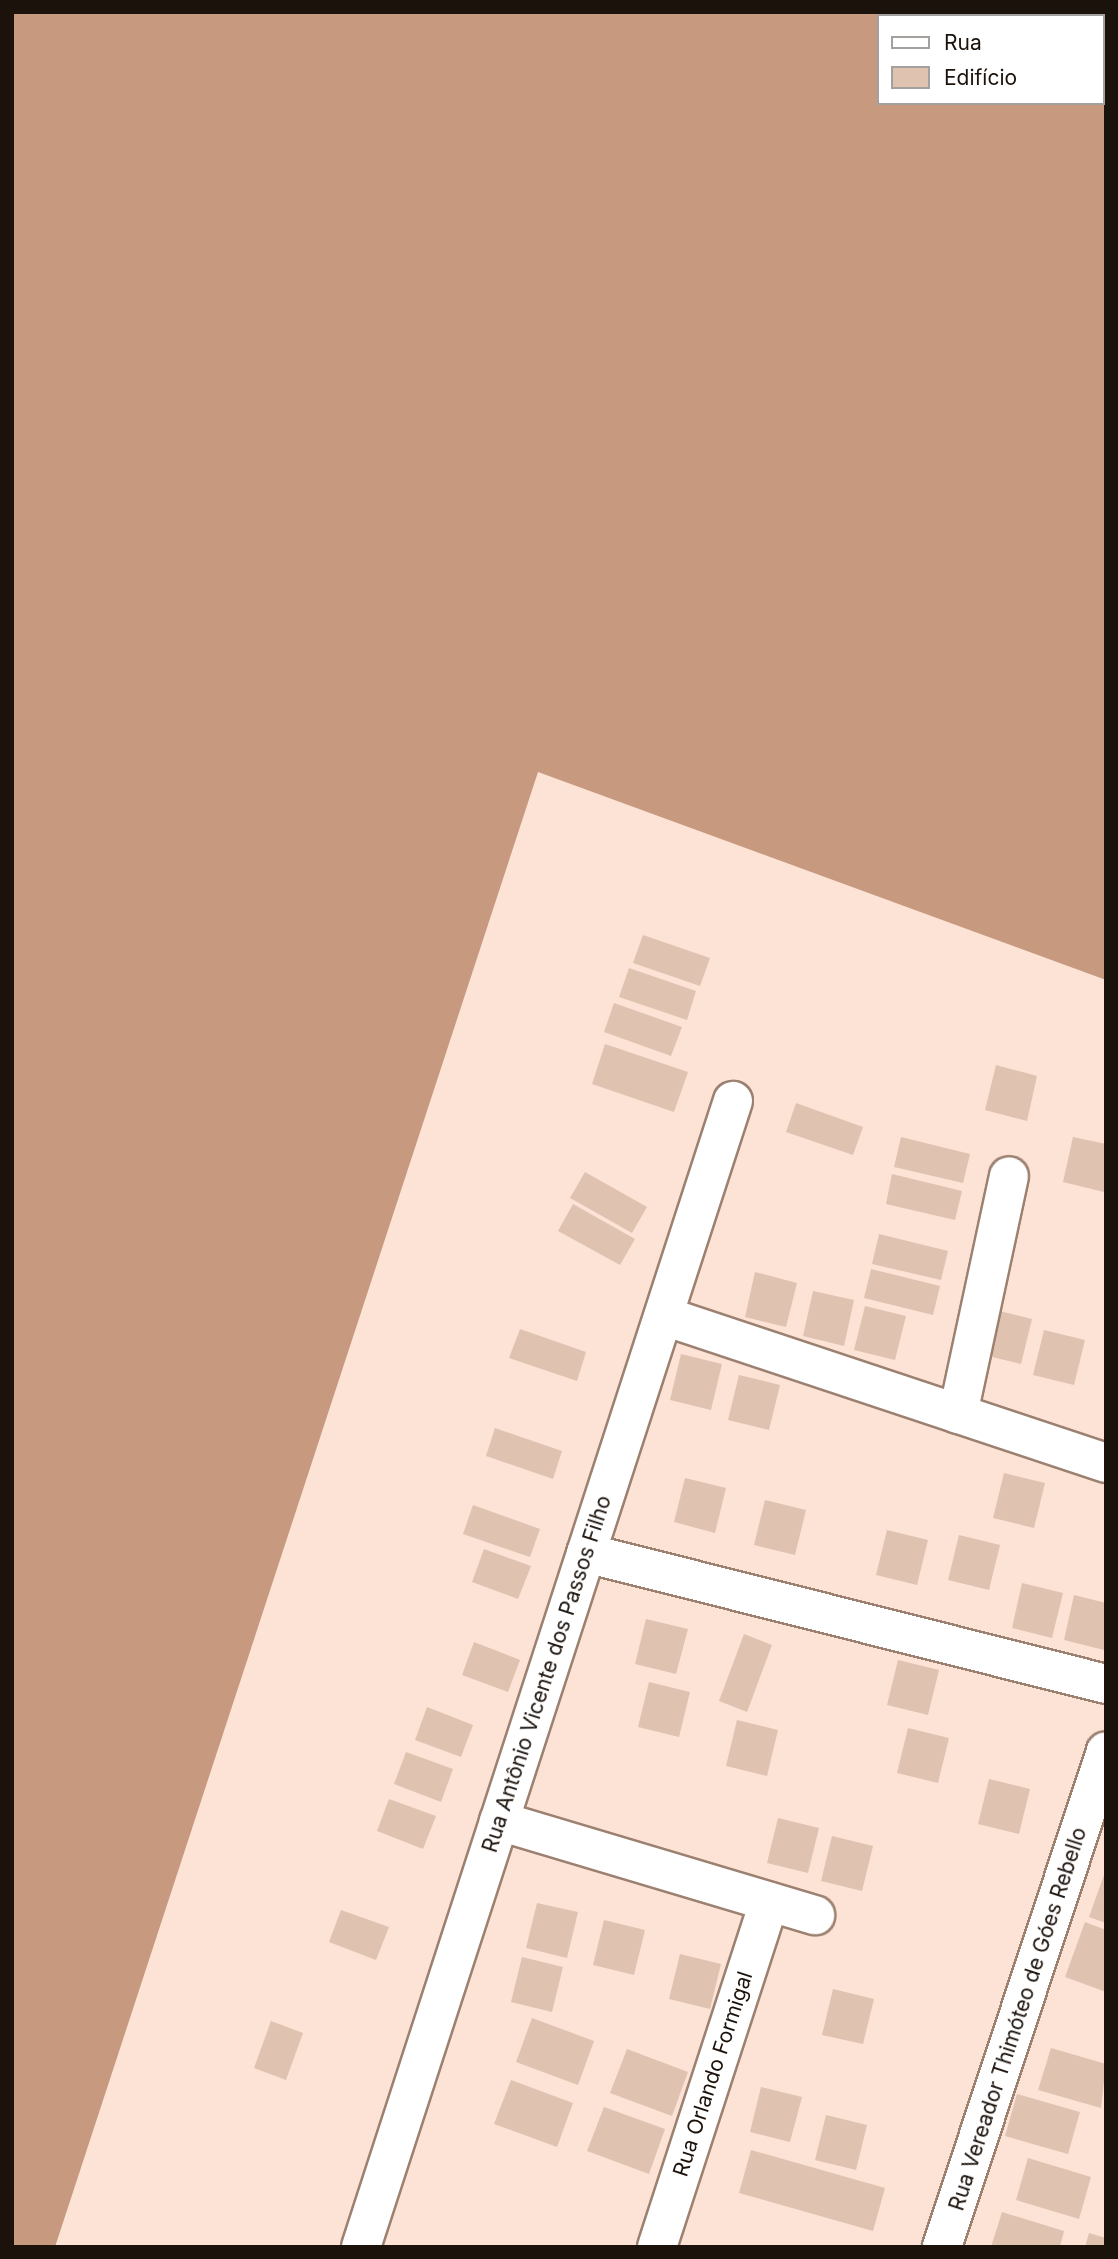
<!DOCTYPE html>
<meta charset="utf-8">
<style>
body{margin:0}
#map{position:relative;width:1118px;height:2259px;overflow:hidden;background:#fce3d5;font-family:Inter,sans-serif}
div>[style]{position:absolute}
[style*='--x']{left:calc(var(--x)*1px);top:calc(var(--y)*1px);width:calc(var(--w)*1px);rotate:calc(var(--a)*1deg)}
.forest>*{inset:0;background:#c79a80}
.building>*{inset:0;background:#e0c2b1}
.roads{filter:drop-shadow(2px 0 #9c8171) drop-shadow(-2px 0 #9c8171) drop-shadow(0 2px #9c8171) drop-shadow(0 -2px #9c8171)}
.street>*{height:38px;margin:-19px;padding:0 19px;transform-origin:19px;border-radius:19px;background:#fff}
span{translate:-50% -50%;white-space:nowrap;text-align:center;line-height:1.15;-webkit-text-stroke:5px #fff;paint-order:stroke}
.street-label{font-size:21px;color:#1c120c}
.frame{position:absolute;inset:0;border:14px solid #1c120c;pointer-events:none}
.legend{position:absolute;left:877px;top:14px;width:228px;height:91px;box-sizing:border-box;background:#fff;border:2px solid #a4a09e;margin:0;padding:9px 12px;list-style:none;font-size:21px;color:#1c120c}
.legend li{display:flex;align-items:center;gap:14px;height:35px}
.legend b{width:35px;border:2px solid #a4a09e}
</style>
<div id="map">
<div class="forest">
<i style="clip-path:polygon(evenodd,12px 12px,1106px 12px,1106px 980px,538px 772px,55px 2247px,12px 2247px,12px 12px,878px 16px,1102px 16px,1102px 103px,878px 103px,878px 16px)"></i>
</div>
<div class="building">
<i style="clip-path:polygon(643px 935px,710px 958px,700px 986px,633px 963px)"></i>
<i style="clip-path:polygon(629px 968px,696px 991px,687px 1020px,619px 997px)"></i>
<i style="clip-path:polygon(614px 1003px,682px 1027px,671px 1056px,604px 1032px)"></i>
<i style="clip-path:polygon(605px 1044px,688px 1072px,674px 1112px,592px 1084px)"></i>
<i style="clip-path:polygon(996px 1065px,1037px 1076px,1027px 1121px,985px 1110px)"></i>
<i style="clip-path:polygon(796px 1103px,863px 1127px,853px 1155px,786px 1132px)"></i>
<i style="clip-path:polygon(901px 1137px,970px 1154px,963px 1183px,894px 1167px)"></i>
<i style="clip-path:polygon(1073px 1137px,1106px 1144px,1104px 1192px,1063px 1182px)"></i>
<i style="clip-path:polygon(585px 1172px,647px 1207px,632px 1233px,570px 1198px)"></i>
<i style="clip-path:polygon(892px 1174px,962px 1191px,955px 1220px,886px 1204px)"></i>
<i style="clip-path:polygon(573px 1204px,635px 1239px,620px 1265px,558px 1231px)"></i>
<i style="clip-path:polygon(879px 1234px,948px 1251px,941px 1280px,872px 1264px)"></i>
<i style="clip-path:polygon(871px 1269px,940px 1286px,933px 1315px,864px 1298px)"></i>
<i style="clip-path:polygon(755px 1272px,797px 1283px,786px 1327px,745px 1317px)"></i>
<i style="clip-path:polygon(813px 1291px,854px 1300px,844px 1346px,803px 1336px)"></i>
<i style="clip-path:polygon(865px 1306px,906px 1316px,895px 1360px,854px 1350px)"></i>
<i style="clip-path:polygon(991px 1309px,1032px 1319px,1021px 1364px,980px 1354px)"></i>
<i style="clip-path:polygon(520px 1329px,586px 1352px,577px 1381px,509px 1358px)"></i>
<i style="clip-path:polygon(1044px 1330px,1085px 1340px,1074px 1385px,1033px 1375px)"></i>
<i style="clip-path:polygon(681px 1354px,722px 1364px,711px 1410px,670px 1400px)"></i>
<i style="clip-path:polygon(739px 1375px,780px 1385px,769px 1430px,728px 1420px)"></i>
<i style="clip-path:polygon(495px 1428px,562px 1451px,553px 1479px,486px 1456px)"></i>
<i style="clip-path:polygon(1004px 1473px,1045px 1483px,1034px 1528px,993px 1518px)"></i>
<i style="clip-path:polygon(685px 1478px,726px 1488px,715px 1533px,674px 1522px)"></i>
<i style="clip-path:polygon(765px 1500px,806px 1510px,795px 1555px,754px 1545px)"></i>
<i style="clip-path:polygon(473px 1505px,540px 1529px,530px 1557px,463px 1534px)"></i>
<i style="clip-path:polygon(887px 1530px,928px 1540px,917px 1585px,876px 1575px)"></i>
<i style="clip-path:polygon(959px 1535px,1000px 1545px,989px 1590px,948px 1580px)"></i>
<i style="clip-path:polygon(484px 1549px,531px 1566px,518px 1599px,472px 1582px)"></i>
<i style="clip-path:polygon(1022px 1583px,1063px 1593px,1052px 1638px,1012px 1628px)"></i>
<i style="clip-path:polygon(1074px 1595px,1106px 1603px,1104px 1650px,1064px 1640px)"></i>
<i style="clip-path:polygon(646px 1619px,688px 1629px,676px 1674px,635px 1664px)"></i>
<i style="clip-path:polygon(744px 1634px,772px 1645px,747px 1712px,719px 1701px)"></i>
<i style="clip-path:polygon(474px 1642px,520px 1660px,508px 1692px,462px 1675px)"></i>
<i style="clip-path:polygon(898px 1660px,939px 1670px,928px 1715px,887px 1705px)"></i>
<i style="clip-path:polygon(649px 1682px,690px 1692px,679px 1737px,638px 1727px)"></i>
<i style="clip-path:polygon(427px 1707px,473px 1725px,461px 1757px,415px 1740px)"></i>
<i style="clip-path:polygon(737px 1720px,778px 1730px,767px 1776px,726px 1766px)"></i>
<i style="clip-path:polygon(908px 1728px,949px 1738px,938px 1783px,897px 1773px)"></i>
<i style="clip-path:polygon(406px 1752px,453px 1769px,441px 1802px,394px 1784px)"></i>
<i style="clip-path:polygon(989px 1779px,1030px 1789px,1019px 1834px,978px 1824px)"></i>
<i style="clip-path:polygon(389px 1799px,436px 1816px,423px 1849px,377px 1831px)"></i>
<i style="clip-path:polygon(778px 1818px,819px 1828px,808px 1873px,767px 1863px)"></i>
<i style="clip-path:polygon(832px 1836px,873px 1846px,862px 1891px,821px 1881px)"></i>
<i style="clip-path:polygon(1105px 1872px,1106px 1872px,1106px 1923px,1089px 1917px)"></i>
<i style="clip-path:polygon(537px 1903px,578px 1912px,567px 1958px,526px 1948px)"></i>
<i style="clip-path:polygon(341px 1910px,389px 1927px,376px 1960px,329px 1942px)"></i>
<i style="clip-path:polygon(604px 1920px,645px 1930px,634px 1975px,593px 1965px)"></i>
<i style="clip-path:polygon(1085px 1922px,1106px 1930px,1106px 1992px,1065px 1977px)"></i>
<i style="clip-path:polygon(680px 1954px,721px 1964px,710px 2009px,669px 1999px)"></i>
<i style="clip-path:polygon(522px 1957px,563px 1967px,552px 2012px,511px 2002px)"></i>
<i style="clip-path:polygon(833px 1989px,874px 1999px,863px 2044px,822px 2035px)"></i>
<i style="clip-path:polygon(532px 2018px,594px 2041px,578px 2085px,516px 2062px)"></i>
<i style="clip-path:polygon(271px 2021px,303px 2033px,286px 2080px,254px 2068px)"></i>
<i style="clip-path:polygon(1051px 2048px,1106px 2064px,1101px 2108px,1038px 2090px)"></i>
<i style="clip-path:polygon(627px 2049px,688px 2072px,672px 2116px,610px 2093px)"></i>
<i style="clip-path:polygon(511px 2080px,573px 2103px,557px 2147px,494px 2124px)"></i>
<i style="clip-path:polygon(761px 2087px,802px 2097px,790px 2142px,750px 2132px)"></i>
<i style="clip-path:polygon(1017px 2094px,1080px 2112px,1068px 2154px,1005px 2136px)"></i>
<i style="clip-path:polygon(604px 2107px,665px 2129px,649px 2174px,587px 2151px)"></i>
<i style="clip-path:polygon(826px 2115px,867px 2125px,856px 2170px,815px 2160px)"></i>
<i style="clip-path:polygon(751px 2150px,885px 2188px,873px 2231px,739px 2193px)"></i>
<i style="clip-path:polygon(1028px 2158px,1091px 2177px,1079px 2219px,1016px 2200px)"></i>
<i style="clip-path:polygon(1002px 2212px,1064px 2231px,1060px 2247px,991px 2247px)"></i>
<i style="clip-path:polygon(1089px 2233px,1106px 2238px,1106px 2247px,1085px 2247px)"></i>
</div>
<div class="roads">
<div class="street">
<i style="--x:664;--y:1316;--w:466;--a:18.4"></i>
<i style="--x:958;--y:1414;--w:243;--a:-77.9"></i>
<i style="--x:586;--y:1553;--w:536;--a:14.14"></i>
<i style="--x:499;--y:1821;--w:330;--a:16.6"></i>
<i style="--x:361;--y:2247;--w:1205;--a:-72.02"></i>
<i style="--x:657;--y:2247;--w:363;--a:-72"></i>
<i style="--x:942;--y:2247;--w:522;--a:-71.7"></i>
</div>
</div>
<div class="street-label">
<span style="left:547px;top:1674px;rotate:-72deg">Rua Antônio Vicente dos Passos Filho</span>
<span style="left:1018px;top:2019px;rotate:-72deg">Rua Vereador Thimóteo de Góes Rebello</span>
<span style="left:713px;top:2074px;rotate:-72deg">Rua Orlando Formigal</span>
</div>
<div class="frame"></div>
<ul class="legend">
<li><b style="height:9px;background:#fff"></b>Rua</li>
<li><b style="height:19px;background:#e0c2b1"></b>Edifício</li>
</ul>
</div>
